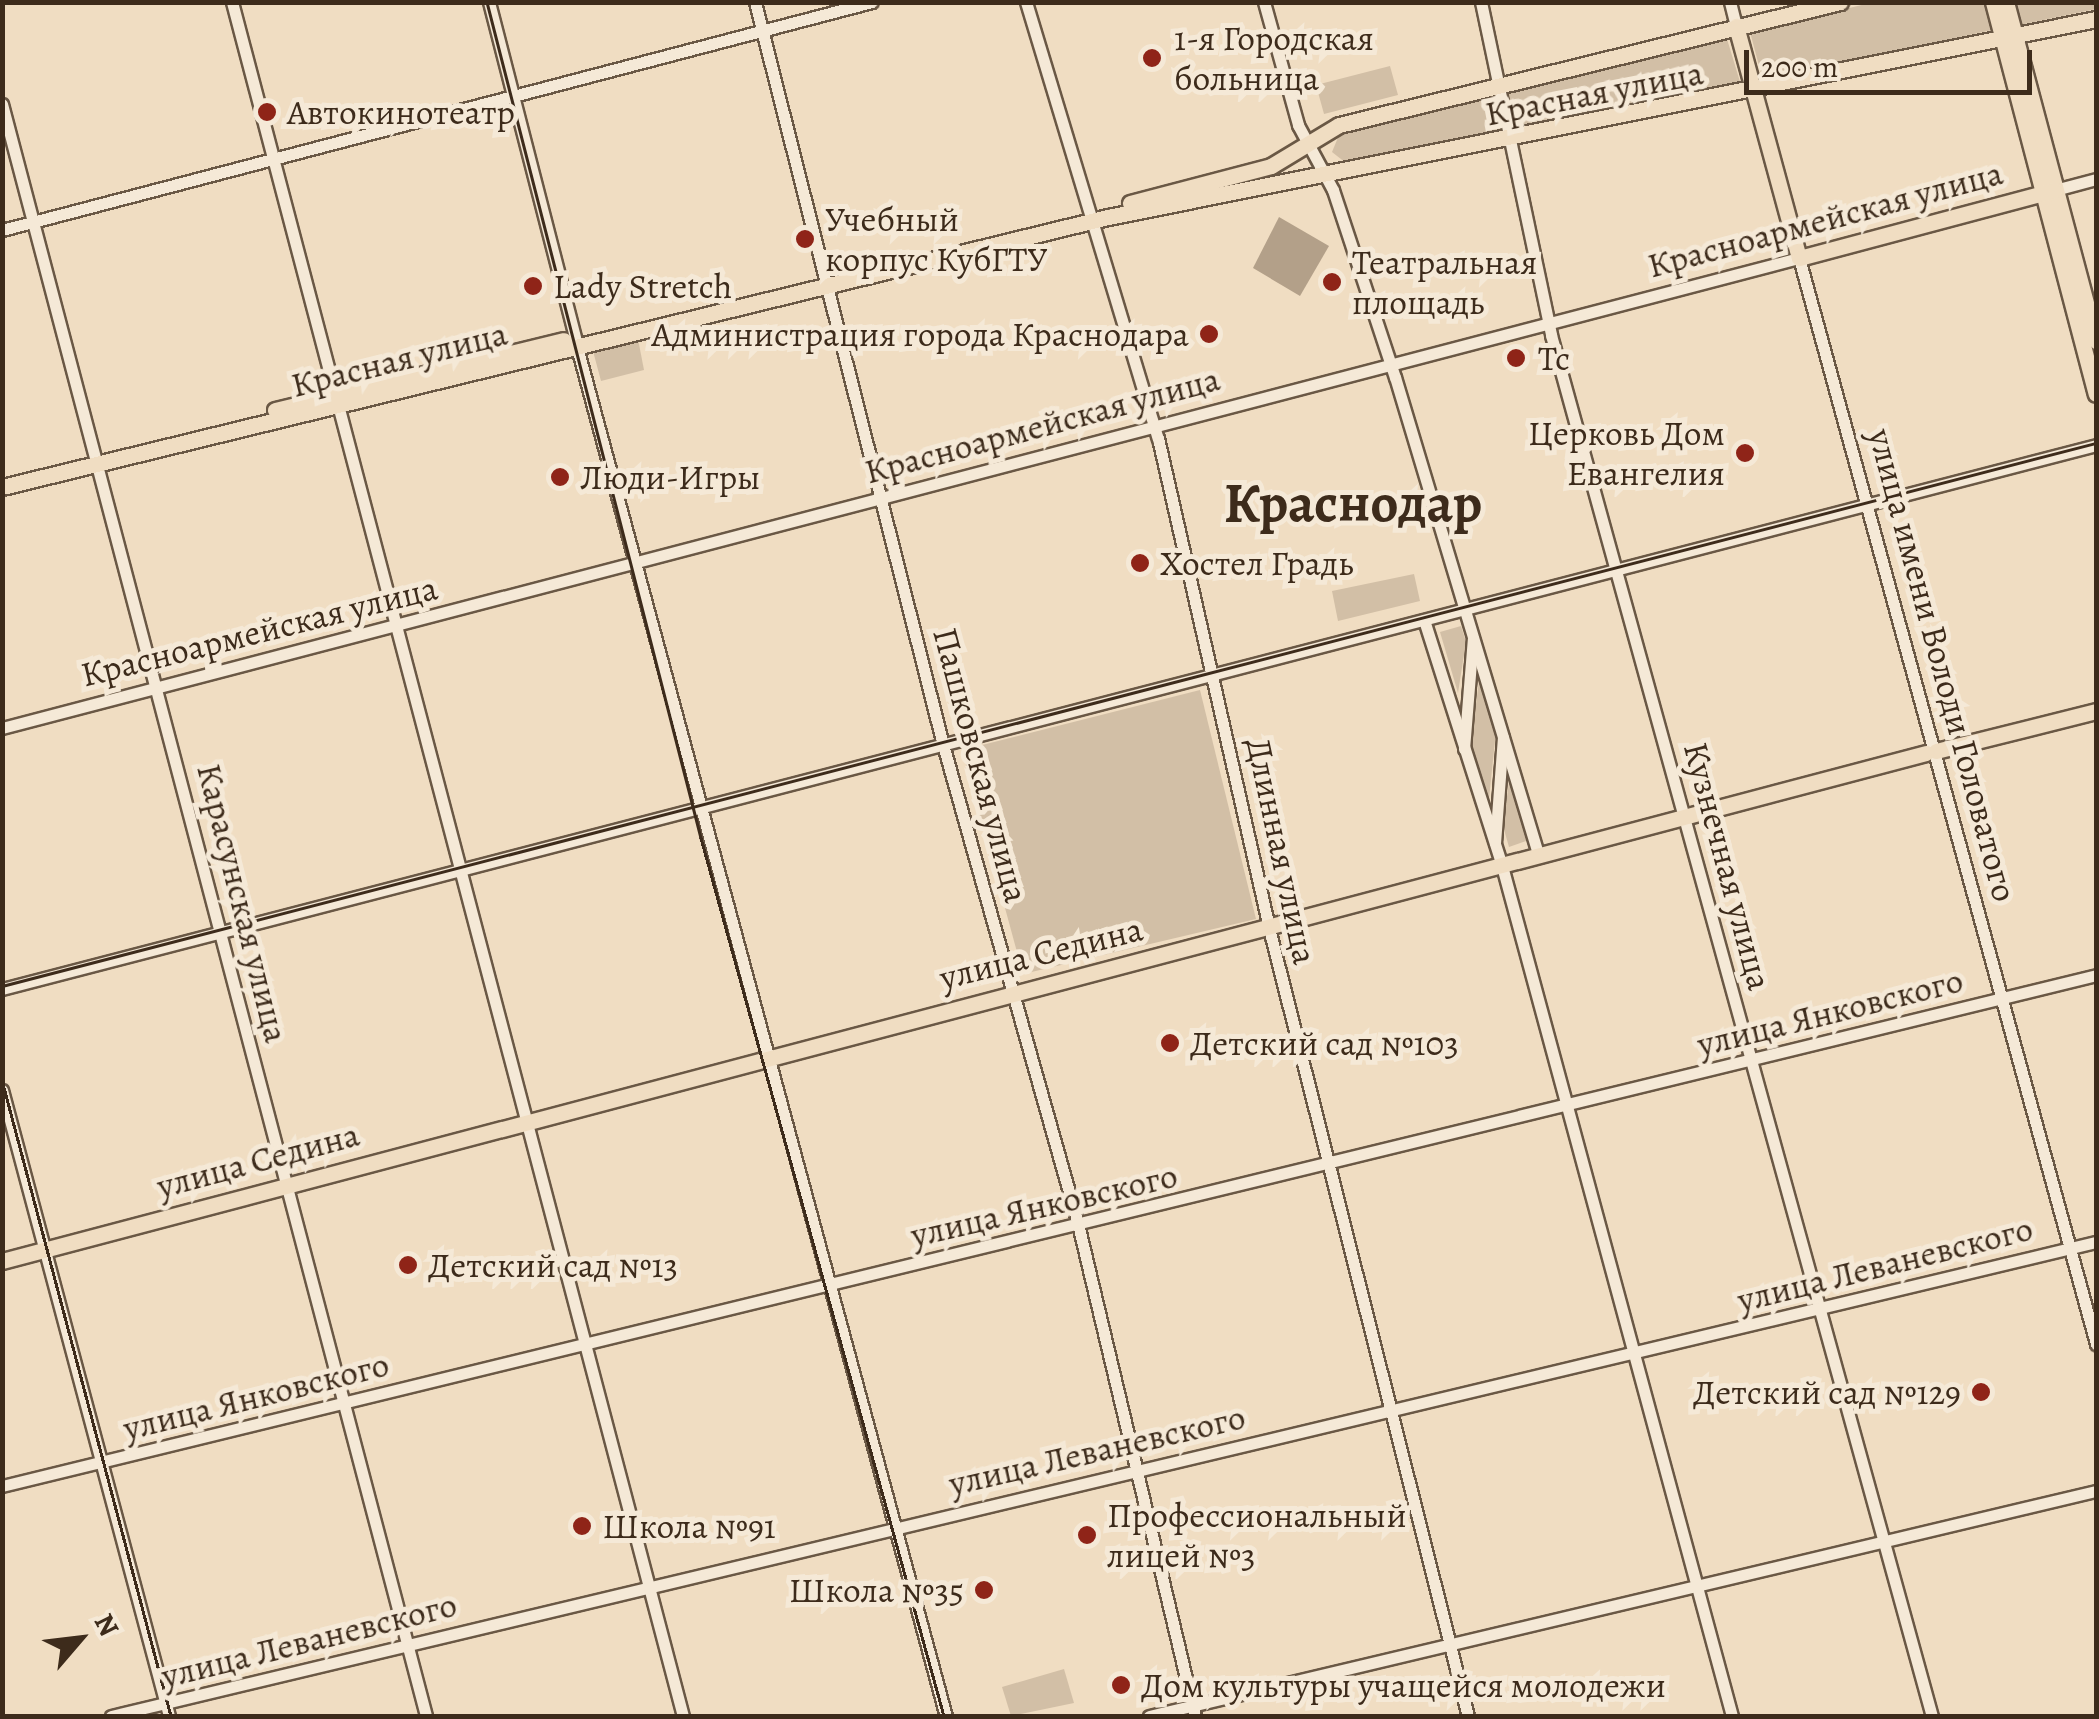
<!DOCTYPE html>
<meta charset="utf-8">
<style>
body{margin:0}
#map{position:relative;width:2099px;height:1719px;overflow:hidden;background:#f0ddc2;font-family:Alegreya,serif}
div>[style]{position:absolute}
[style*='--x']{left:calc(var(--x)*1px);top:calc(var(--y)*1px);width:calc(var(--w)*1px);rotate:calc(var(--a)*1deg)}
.green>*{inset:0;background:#d2bfa6}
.water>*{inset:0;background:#b3a089}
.roads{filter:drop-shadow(2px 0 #6a5845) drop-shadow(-2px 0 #6a5845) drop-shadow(0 2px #6a5845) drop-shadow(0 -2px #6a5845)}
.minor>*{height:11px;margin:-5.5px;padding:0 5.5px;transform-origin:5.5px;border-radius:5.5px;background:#f5e9d7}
.major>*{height:15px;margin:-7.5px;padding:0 7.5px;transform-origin:7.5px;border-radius:7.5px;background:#f0ddc2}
.tram>*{height:2.5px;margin:-1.25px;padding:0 1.25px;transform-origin:1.25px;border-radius:1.25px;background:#3d2b1b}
.dots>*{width:28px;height:28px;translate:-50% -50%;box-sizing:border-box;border:5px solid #f5e9d7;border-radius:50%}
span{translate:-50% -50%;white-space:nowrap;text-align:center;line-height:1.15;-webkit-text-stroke:10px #f5e9d7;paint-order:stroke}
.poi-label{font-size:35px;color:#3d2b1b}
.left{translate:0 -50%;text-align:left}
.right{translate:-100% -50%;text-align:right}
.street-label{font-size:35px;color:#3d2b1b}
.town-label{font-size:55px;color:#3d2b1b;font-weight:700}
.frame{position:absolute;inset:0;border:5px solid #3d2b1b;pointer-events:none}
.north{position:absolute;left:30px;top:1589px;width:100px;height:100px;-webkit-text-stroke:8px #f5e9d7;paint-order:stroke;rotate:62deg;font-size:28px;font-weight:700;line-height:40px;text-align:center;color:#3d2b1b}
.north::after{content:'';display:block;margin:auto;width:35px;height:45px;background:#3d2b1b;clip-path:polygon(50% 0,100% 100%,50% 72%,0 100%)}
.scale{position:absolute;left:1744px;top:50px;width:288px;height:45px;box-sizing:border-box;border:5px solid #3d2b1b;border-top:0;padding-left:12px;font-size:30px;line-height:35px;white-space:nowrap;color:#3d2b1b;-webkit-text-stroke:8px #f5e9d7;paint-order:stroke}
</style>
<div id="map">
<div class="green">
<i style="clip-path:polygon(1874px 2px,1985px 3px,1992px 30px,1763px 81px,1750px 32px)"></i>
<i style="clip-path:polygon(2015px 3px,2096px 3px,2096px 9px,2020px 25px)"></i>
<i style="clip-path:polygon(1727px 39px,1741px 85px,1346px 163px,1332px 152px,1339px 135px)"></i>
<i style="clip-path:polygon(1390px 66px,1398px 95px,1324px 114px,1316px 85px)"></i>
<i style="clip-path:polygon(638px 339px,644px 370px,601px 381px,593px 351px)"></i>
<i style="clip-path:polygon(1414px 574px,1420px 601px,1338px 621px,1332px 591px)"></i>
<i style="clip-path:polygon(1461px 626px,1466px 642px,1458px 693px,1440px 632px)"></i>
<i style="clip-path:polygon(1479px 681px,1496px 731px,1489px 799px,1470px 750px)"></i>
<i style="clip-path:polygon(1200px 690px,1256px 919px,1023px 974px,962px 750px)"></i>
<i style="clip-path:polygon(1509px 782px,1529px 840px,1509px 847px,1503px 826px)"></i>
<i style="clip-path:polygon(1064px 1669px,1074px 1703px,1011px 1716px,1002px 1687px)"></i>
</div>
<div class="water">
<i style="clip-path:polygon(1279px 217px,1329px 246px,1300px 296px,1253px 268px)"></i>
</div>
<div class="roads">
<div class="minor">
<i style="--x:232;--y:2;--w:1772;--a:75.26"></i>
<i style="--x:489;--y:2;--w:346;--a:75.6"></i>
<i style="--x:755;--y:2;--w:762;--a:75.8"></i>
<i style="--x:942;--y:741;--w:502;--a:74.27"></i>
<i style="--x:1078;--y:1224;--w:506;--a:76.62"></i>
<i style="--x:1026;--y:2;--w:456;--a:73.2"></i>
<i style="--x:1158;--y:438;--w:511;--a:77.22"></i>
<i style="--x:1271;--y:936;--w:804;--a:75.83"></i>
<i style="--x:1264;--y:2;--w:128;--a:74.5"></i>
<i style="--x:1298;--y:125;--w:74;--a:61.7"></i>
<i style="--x:1333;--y:190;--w:197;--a:71.7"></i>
<i style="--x:1395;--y:377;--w:501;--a:73.3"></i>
<i style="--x:1481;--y:2;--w:340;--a:78.1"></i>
<i style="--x:1551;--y:335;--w:1433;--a:74.58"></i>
<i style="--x:1730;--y:2;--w:25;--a:76"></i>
<i style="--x:2;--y:104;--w:1667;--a:75.26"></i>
<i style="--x:2055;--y:190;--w:42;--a:-15"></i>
<i style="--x:2;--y:230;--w:899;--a:-14.69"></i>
<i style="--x:577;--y:347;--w:1418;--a:74.92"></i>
<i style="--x:1424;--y:620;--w:258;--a:72.4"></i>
<i style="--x:1502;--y:866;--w:881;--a:74.86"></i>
<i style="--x:2;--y:728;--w:1857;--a:-14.66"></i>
<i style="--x:1799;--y:258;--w:1126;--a:74.7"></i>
<i style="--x:1464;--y:749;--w:111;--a:-85.4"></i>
<i style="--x:1495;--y:843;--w:106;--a:-85.7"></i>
<i style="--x:2;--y:989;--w:2164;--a:-14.56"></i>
<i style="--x:2;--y:1090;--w:648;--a:75.06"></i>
<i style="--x:2;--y:1486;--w:2155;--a:-13.71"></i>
<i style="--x:111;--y:1716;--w:2041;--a:-13.43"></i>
<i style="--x:1149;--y:1716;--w:973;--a:-13.37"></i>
</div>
<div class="major">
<i style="--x:1993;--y:2;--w:405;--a:75.3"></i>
<i style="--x:2006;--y:2;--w:351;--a:75.1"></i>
<i style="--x:1736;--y:26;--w:240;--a:74.8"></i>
<i style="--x:1799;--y:258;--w:265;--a:-14.9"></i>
<i style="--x:1130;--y:203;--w:146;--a:-14.7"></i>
<i style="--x:1271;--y:166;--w:79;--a:-31.1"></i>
<i style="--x:1339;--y:125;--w:516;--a:-13.79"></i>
<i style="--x:275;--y:410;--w:297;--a:-13.6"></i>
<i style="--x:2;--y:487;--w:1138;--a:-13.72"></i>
<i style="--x:1108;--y:217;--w:1008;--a:-11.33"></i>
<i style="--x:1936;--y:751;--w:165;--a:-14"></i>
<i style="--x:2;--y:1261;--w:1990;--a:-14.79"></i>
</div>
</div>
<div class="tram">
<i style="--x:487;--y:2;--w:863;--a:75.64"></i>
<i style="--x:701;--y:838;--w:911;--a:74.53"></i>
<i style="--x:2;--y:986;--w:2163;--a:-14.54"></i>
<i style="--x:2;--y:1080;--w:658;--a:75.12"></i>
</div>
<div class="dots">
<i style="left:1152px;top:58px;background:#8f2418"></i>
<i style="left:267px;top:112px;background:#8f2418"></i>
<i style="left:805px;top:239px;background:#8f2418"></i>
<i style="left:1332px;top:282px;background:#8f2418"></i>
<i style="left:533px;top:286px;background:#8f2418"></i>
<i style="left:1209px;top:334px;background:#8f2418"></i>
<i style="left:1516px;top:358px;background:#8f2418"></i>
<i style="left:1745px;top:453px;background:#8f2418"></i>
<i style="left:560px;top:477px;background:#8f2418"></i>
<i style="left:1140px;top:563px;background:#8f2418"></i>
<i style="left:1170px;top:1043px;background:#8f2418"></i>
<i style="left:408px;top:1265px;background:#8f2418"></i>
<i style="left:1981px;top:1392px;background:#8f2418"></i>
<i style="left:582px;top:1526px;background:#8f2418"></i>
<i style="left:1087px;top:1535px;background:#8f2418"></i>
<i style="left:984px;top:1590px;background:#8f2418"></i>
<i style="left:1121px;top:1685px;background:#8f2418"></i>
</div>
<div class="poi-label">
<span class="left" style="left:1174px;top:58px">1-я Городская<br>больница</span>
<span class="left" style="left:287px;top:112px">Автокинотеатр</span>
<span class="left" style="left:825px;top:239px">Учебный<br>корпус КубГТУ</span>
<span class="left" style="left:1352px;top:282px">Театральная<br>площадь</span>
<span class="left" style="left:553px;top:286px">Lady Stretch</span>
<span class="right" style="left:1189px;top:334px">Администрация города Краснодара</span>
<span class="left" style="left:1538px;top:358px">Тс</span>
<span class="right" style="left:1725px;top:453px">Церковь Дом<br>Евангелия</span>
<span class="left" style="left:580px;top:477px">Люди-Игры</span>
<span class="left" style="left:1160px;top:563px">Хостел Градь</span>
<span class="left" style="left:1190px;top:1043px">Детский сад №103</span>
<span class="left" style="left:428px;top:1265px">Детский сад №13</span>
<span class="right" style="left:1961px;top:1392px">Детский сад №129</span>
<span class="left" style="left:1107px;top:1535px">Профессиональный<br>лицей №3</span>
<span class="left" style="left:602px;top:1526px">Школа №91</span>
<span class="right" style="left:964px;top:1590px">Школа №35</span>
<span class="left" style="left:1141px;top:1685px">Дом культуры учащейся молодежи</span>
</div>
<div class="street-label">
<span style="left:1594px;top:93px;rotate:-11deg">Красная улица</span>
<span style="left:1825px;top:219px;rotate:-15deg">Красноармейская улица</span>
<span style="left:399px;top:359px;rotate:-14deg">Красная улица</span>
<span style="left:1042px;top:425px;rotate:-15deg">Красноармейская улица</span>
<span style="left:259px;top:631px;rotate:-14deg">Красноармейская улица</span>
<span style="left:1943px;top:665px;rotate:75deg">улица имени Володи Головатого</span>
<span style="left:981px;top:765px;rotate:75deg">Пашковская улица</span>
<span style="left:1282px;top:851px;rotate:78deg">Длинная улица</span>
<span style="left:1728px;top:866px;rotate:75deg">Кузнечная улица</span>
<span style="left:243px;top:903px;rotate:76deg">Карасунская улица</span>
<span style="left:1041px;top:953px;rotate:-14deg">улица Седина</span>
<span style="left:1830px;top:1012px;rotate:-14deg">улица Янковского</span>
<span style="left:258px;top:1160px;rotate:-15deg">улица Седина</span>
<span style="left:1044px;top:1205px;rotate:-13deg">улица Янковского</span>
<span style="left:1885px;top:1264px;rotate:-14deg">улица Леваневского</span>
<span style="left:256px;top:1396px;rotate:-14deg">улица Янковского</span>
<span style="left:1097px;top:1450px;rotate:-13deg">улица Леваневского</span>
<span style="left:309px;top:1640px;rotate:-14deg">улица Леваневского</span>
</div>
<div class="town-label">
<span style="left:1353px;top:503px">Краснодар</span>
</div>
<div class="frame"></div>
<div class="north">N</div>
<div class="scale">200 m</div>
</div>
